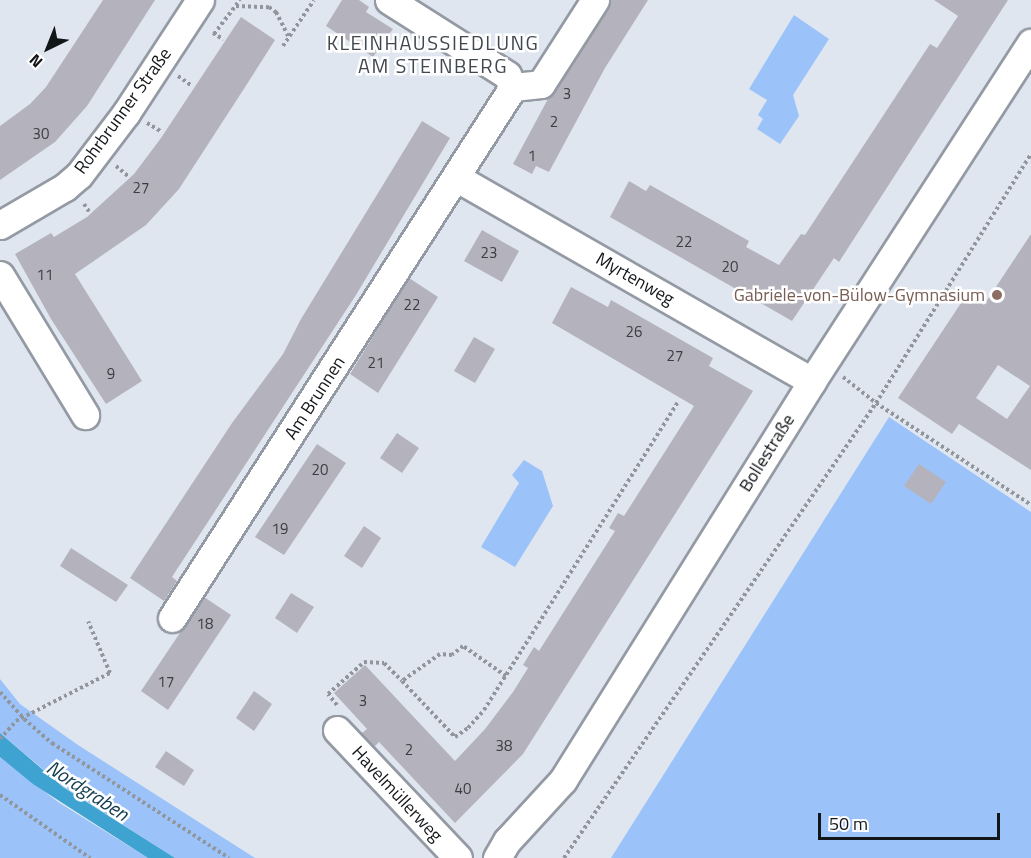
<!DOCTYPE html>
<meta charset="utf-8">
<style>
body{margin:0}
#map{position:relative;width:1031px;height:858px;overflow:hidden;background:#dfe6ef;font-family:"Titillium Web",sans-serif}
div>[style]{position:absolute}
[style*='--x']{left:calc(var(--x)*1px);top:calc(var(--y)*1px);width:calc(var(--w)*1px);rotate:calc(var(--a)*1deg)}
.green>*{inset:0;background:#9bc3f9}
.water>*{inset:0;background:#3fa3d2}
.building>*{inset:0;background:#b4b3bd}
.path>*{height:4px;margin-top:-2px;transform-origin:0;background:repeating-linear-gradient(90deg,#90969c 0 3px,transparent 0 6px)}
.roads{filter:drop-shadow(2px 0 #949aa3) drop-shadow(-2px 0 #949aa3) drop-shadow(0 2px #949aa3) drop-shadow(0 -2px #949aa3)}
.minor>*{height:27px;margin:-13.5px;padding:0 13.5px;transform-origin:13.5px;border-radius:13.5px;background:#fff}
.dots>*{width:16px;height:16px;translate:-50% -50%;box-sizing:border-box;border:3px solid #fff;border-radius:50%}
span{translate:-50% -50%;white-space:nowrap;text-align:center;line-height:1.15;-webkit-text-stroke:5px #fff;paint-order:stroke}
.number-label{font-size:15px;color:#3b3d42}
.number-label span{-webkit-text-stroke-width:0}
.street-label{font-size:18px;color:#131619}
.education-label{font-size:18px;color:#785e54}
.right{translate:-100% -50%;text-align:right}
.neighbourhood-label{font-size:20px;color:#41474e;letter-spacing:1.5px}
.water-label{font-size:20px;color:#123d51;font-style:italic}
.north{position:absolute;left:18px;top:18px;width:60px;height:60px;-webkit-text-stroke:4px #fff;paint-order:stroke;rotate:223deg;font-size:16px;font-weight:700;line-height:24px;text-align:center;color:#131619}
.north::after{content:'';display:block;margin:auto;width:21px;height:27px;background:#131619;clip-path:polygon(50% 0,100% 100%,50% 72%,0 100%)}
.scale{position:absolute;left:818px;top:813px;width:182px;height:27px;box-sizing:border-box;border:3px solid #131619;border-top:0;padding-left:8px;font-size:18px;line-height:21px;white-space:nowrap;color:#131619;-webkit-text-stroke:4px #fff;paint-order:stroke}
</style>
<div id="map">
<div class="green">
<i style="clip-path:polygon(794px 15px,829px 39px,793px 95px,799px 116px,780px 144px,757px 129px,763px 119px,758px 115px,767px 100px,749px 89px)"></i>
<i style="clip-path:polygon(889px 417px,1031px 512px,1031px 858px,611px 858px)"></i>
<i style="clip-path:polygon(524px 460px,542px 471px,553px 506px,515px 567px,481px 547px,519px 483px,512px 475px)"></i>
<i style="clip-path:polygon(0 679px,20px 704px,78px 745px,255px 858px,175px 858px,64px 787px,0 733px)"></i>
<i style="clip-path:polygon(0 757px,58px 802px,148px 858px,0 858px)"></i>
</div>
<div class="water">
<i style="clip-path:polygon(0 733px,63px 787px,175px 858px,148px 858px,33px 784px,0 757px)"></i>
</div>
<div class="building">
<i style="clip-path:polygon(103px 0,155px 0,87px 106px,55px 142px,0 180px,0 126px,30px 104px,46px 87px)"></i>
<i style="clip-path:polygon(342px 0,359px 0,369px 7px,366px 12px,393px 29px,373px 57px,326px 26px)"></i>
<i style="clip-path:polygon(611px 0,648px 0,605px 68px,549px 172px,536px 166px,532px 174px,513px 164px,549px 97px,608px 9px)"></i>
<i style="clip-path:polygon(934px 0,1008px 0,839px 262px,834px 258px,792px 321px,610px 217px,629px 181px,646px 191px,650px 185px,749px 241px,746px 247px,779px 265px,801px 234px,805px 235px,930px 44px,937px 48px,958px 16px)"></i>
<i style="clip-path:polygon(241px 17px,275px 40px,249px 81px,179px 189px,146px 225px,75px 274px,142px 381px,106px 404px,51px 319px,15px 254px,51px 233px,54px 237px,87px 217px,134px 174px,161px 138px)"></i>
<i style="clip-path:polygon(422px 121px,450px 138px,356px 295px,172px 577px,177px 581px,164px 601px,130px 578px,232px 423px,283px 354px,301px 319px)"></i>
<i style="clip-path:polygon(482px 230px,519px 251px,502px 282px,464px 261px)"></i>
<i style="clip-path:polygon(evenodd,1031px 234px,1031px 470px,959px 424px,952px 434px,898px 398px,967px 294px,984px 305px,1031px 234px,998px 365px,1030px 386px,1007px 419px,976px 398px,998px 365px)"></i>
<i style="clip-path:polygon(409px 278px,438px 297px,378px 393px,350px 374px)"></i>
<i style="clip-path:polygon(571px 287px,608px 307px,611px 300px,713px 358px,709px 366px,753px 391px,523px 754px,455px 823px,379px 742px,374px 747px,362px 733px,367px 729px,334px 693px,365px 665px,455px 761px,485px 729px,513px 692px,528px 668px,523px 665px,534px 647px,539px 651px,615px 531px,609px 528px,618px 513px,624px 516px,694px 406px,552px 323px)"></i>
<i style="clip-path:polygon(474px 337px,495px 349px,475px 383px,454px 371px)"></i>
<i style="clip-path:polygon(397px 433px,419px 448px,402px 473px,380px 458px)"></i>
<i style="clip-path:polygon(317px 444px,346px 463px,284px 555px,255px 537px)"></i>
<i style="clip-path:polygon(919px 464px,946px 482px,931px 504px,904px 486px)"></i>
<i style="clip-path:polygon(364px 526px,381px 538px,362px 568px,344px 556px)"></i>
<i style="clip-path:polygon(71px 548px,128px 585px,116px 602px,60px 566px)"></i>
<i style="clip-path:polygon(291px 593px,314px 607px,297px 633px,275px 618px)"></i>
<i style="clip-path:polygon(204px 597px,231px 615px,168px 710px,141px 691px)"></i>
<i style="clip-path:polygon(254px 691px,272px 704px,254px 731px,236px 718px)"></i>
<i style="clip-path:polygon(166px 751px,194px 770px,184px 786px,155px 767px)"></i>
</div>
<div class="path">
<i style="--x:236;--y:6;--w:33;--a:2"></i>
<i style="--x:269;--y:7;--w:9;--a:36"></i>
<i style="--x:276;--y:12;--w:29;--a:63"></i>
<i style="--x:213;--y:33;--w:12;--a:31"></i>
<i style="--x:214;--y:34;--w:43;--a:-52.6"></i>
<i style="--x:283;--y:46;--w:55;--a:-56"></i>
<i style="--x:178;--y:76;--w:17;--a:36"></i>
<i style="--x:147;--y:123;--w:17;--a:31"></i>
<i style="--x:116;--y:166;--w:17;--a:40"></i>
<i style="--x:84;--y:204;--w:11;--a:56"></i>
<i style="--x:843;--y:377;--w:42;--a:38.2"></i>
<i style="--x:876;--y:403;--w:186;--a:33.3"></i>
<i style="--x:506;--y:676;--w:52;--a:-145.1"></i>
<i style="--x:463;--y:646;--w:14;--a:141"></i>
<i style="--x:452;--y:655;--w:12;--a:-175"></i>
<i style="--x:440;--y:654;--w:47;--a:144.6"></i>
<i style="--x:402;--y:681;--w:77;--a:46.6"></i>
<i style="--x:455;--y:737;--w:16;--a:-35"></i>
<i style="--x:468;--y:728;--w:24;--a:-48"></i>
<i style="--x:484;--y:710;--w:364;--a:-57.8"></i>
<i style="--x:0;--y:692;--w:36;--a:48"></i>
<i style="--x:24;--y:719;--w:37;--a:41"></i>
<i style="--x:52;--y:743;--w:211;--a:33"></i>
<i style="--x:337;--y:705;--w:14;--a:-129"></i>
<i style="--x:328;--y:694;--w:48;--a:-41.6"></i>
<i style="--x:364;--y:662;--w:20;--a:3"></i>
<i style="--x:384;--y:663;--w:25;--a:45"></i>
<i style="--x:0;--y:739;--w:24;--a:-48"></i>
<i style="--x:16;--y:721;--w:106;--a:-27.1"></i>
<i style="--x:110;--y:673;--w:56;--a:-112.9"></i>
<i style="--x:0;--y:795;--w:110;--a:35"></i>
<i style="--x:564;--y:858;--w:552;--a:-55.56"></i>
<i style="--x:876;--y:403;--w:293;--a:-58.1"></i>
</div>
<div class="roads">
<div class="minor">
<i style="--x:389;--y:0;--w:140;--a:32.4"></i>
<i style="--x:507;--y:75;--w:13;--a:63"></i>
<i style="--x:513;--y:87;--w:28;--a:-6"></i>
<i style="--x:541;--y:84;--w:100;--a:-57.3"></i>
<i style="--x:457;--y:178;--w:409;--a:29.8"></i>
<i style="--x:0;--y:225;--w:75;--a:-30.3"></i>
<i style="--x:65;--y:187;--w:18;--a:-41"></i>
<i style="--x:79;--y:175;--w:78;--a:-52.8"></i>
<i style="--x:126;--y:113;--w:135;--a:-56.8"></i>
<i style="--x:0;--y:275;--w:164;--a:58.7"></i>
<i style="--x:172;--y:618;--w:631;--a:-57.29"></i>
<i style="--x:337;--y:730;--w:176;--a:46.6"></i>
<i style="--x:497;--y:858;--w:20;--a:-60"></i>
<i style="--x:507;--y:841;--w:83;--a:-47.4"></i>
<i style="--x:563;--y:780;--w:470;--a:-58"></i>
<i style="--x:812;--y:381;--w:403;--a:-57.1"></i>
</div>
</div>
<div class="dots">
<i style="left:997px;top:295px;background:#8d6e63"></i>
</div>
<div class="number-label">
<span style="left:567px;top:94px">3</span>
<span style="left:554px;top:122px">2</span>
<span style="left:41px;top:134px">30</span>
<span style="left:532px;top:156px">1</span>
<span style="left:141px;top:188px">27</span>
<span style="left:684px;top:242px">22</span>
<span style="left:489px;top:253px">23</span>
<span style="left:730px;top:267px">20</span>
<span style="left:45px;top:275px">11</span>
<span style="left:412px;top:305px">22</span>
<span style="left:634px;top:332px">26</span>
<span style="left:675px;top:356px">27</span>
<span style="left:376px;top:363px">21</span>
<span style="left:111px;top:374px">9</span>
<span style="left:320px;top:470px">20</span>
<span style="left:280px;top:529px">19</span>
<span style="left:205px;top:624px">18</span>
<span style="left:166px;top:682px">17</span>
<span style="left:363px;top:701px">3</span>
<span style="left:504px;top:746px">38</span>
<span style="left:409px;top:750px">2</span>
<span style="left:463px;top:789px">40</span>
</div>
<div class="street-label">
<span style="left:123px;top:111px;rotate:-54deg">Rohrbrunner Straße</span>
<span style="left:635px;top:279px;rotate:30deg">Myrtenweg</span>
<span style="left:315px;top:398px;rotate:-57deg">Am Brunnen</span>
<span style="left:767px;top:453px;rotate:-58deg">Bollestraße</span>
<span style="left:397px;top:794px;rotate:47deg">Havelmüllerweg</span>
</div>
<div class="education-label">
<span class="right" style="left:985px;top:295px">Gabriele-von-Bülow-Gymnasium</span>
</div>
<div class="neighbourhood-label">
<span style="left:433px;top:54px">KLEINHAUSSIEDLUNG<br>AM STEINBERG</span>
</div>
<div class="water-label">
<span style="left:88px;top:790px;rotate:33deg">Nordgraben</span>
</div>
<div class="north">N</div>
<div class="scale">50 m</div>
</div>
